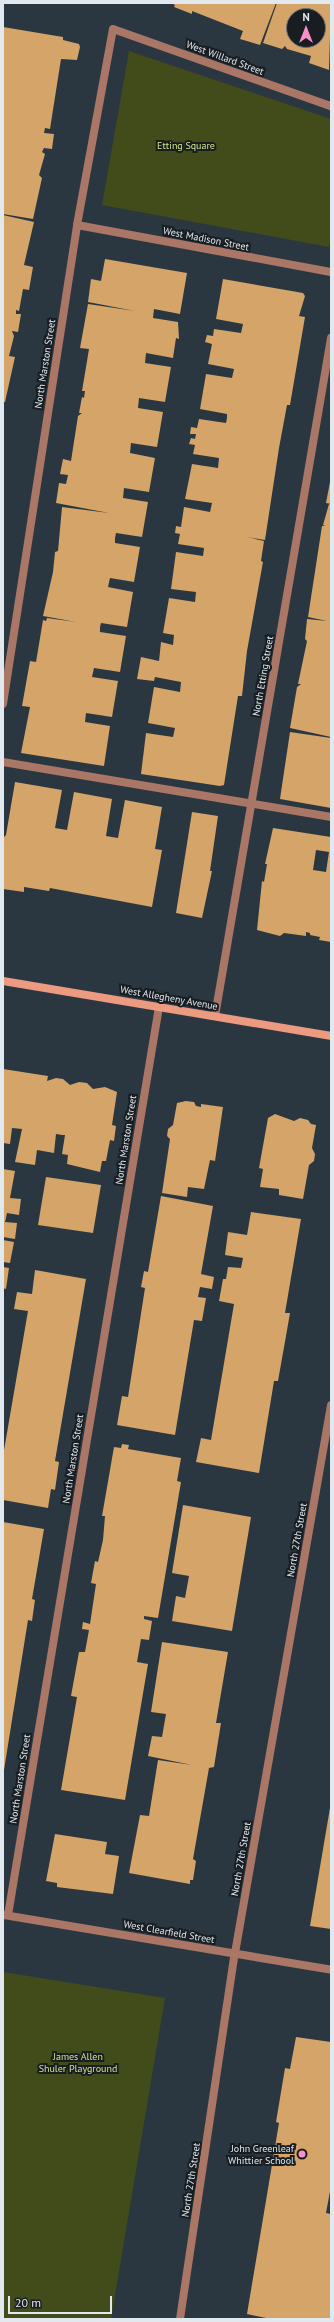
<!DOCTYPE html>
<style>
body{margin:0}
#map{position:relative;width:334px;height:2322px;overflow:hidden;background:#2a3740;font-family:"PT Sans",sans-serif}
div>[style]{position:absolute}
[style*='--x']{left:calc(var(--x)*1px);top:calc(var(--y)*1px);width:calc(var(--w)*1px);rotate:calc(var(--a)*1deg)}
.green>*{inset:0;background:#424c1a}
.building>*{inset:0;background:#d4a468}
.service>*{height:8px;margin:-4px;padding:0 4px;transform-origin:4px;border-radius:4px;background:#aa7666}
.minor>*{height:8px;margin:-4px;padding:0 4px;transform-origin:4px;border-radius:4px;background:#aa7666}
.tertiary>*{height:8px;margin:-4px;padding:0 4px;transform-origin:4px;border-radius:4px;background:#aa7666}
.secondary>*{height:8px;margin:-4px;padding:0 4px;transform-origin:4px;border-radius:4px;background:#ec9a80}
.dots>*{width:11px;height:11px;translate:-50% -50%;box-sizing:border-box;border:2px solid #181d22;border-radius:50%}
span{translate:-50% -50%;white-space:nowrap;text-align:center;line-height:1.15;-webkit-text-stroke:4px #181d22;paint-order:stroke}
.street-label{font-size:10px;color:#e1e9ef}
.park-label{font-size:10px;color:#cfe684}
.poi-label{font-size:10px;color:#e1e9ef}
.right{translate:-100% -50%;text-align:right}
.frame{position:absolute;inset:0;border:4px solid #e1e9ef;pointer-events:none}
.north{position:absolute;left:286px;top:8px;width:40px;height:40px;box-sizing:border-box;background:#181d22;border:1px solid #686f74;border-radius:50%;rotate:0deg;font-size:11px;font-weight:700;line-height:16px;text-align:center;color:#e1e9ef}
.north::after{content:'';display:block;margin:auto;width:14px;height:18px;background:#f98fc9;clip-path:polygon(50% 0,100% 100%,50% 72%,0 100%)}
.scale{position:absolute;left:8px;top:2296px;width:104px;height:18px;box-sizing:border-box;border:2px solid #e1e9ef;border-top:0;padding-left:5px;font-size:12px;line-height:14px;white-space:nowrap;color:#e1e9ef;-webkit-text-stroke:3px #181d22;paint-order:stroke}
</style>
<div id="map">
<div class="green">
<i style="clip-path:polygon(129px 51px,331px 119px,331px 232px,329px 247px,102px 205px)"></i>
<i style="clip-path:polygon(3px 1972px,165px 1998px,111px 2319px,3px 2319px)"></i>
</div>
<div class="building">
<i style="clip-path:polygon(171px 3px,276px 3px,260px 45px,240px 39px,243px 31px,192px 11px,192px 14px,174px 7px,175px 5px)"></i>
<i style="clip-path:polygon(evenodd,277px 3px,331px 3px,329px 70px,309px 63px,311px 56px,287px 49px,285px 46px,282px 49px,263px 43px,277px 3px,294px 16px,318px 16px,318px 40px,294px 40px,294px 16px)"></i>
<i style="clip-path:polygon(3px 27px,63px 37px,63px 40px,79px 44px,80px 47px,77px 60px,61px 59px,50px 129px,45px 128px,44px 133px,54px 134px,52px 149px,44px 148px,42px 152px,45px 154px,39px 175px,42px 178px,33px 219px,3px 214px)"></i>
<i style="clip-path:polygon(3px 215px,34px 222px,24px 265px,33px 267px,29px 290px,23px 289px,19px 311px,16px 310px,16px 314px,21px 314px,18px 332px,12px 331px,14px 336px,9px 356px,15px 357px,5px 402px,3px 402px)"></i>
<i style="clip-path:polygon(105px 259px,187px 273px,180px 314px,154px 309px,153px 318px,178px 322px,179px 339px,176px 338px,173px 358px,146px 353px,145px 363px,171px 367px,165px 402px,139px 398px,138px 408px,163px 412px,157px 447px,131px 443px,130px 453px,155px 458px,149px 492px,124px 488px,123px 498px,148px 502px,142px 537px,116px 533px,115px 538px,115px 543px,140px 547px,134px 582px,110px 578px,108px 587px,133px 592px,127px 627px,101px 623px,100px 627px,100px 632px,126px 636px,120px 672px,94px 668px,92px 677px,118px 681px,112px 717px,86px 713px,85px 722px,110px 726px,104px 766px,21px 753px,30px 707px,22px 706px,30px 661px,36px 662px,43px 620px,46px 621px,47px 618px,76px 622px,43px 616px,53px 572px,55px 552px,58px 551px,62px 507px,109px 513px,56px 503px,59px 483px,66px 484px,68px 475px,60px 474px,63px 459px,71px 461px,78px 416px,82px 413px,79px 413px,82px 397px,84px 398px,85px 391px,82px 391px,89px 349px,80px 348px,88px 304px,135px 311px,88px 302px,91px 279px,101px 281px)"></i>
<i style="clip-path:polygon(223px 279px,303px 293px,305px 296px,299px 316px,305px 317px,290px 405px,287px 405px,279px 448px,265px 540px,247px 537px,264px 541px,261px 561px,263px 562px,247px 651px,242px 696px,238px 696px,224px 785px,220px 786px,141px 774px,146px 733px,173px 737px,175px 728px,148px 723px,154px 687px,180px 692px,181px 682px,155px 677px,154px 681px,137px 679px,141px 657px,159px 661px,161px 642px,173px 645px,174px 635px,163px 633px,169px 598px,195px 602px,196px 592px,171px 589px,176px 552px,203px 556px,204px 548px,178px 544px,180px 534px,175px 533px,176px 526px,181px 527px,184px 507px,210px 512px,212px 503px,185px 499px,192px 464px,218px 468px,219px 458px,193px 454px,195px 445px,189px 444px,191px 438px,195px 439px,196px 434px,190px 434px,191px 427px,197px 428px,199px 419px,226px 423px,227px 418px,227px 414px,200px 409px,206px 374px,232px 378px,234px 369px,208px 364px,212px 344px,205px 342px,207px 335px,213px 336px,214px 329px,241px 333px,243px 324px,216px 319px)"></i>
<i style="clip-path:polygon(330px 482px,331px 482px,331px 504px,326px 503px)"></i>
<i style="clip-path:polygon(329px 504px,331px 505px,331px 737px,290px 728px,297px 687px,301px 684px,298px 684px,307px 641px,305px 639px,307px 619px,327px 621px,308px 617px,322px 526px,325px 526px,323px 525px)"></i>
<i style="clip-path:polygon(290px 732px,331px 738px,331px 808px,280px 799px)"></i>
<i style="clip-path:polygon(15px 782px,62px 790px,55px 828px,67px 830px,74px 792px,112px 799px,106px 836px,118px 838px,125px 800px,162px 807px,155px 849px,162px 850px,152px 907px,50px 888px,49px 891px,24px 887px,24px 892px,3px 889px,3px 838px,6px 835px)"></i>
<i style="clip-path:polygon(192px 812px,218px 816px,210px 871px,212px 871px,202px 918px,176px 913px)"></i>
<i style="clip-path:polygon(evenodd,273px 828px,331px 837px,331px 942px,319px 940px,320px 937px,310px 935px,310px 933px,306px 932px,306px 936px,284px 933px,280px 936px,257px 930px,262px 881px,264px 882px,267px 864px,265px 864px,273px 828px,316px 850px,329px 852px,326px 872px,313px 870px,316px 850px)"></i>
<i style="clip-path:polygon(3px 1069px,48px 1076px,47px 1081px,56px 1078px,63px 1079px,70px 1085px,79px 1082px,87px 1083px,93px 1089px,105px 1087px,117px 1092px,112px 1125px,116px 1126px,114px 1141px,110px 1140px,106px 1161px,102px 1161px,100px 1172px,67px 1164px,68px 1155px,62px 1154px,65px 1135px,62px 1135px,56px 1134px,54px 1153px,37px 1150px,35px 1165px,15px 1162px,22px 1129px,12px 1128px,10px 1144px,3px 1143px)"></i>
<i style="clip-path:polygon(186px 1101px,194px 1102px,196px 1106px,201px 1107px,201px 1104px,223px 1107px,215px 1161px,210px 1160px,204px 1189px,188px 1187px,187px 1197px,162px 1193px,170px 1139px,167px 1136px,168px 1129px,173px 1125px,177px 1103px)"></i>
<i style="clip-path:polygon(275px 1114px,294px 1121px,300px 1118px,308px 1120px,311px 1124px,316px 1125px,312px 1148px,315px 1154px,314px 1161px,309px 1165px,303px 1199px,279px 1195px,279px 1189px,260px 1187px,263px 1169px,259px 1168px,268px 1118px)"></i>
<i style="clip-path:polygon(3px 1169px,15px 1171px,10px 1198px,21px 1199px,19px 1215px,7px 1213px,6px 1218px,5px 1222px,17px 1223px,15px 1239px,3px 1237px)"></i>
<i style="clip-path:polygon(46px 1177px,101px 1185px,93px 1233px,38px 1225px)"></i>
<i style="clip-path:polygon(161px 1196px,213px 1206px,201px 1274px,214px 1277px,212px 1289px,200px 1287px,198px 1297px,206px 1298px,202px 1321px,194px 1320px,175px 1435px,117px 1425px,122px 1396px,128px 1397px,145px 1288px,141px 1287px,144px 1271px,148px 1272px)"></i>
<i style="clip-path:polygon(251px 1212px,301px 1219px,285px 1313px,290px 1313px,286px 1336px,278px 1381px,274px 1381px,259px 1473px,196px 1462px,201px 1438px,211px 1440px,234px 1304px,219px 1301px,223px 1279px,226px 1279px,228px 1267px,241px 1268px,243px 1258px,225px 1255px,228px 1232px,247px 1235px)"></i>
<i style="clip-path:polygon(3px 1240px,14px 1242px,10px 1263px,3px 1262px)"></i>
<i style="clip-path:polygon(3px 1267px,9px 1268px,6px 1289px,3px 1288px)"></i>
<i style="clip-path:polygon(35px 1270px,86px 1279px,55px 1461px,59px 1462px,55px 1490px,51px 1489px,48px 1508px,3px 1500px,3px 1456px,28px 1311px,14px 1309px,17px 1292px,32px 1294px)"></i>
<i style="clip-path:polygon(122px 1444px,129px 1445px,128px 1449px,181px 1458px,177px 1481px,181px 1482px,158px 1618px,144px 1616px,144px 1619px,152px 1621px,149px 1640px,141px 1639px,137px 1662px,148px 1664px,125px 1800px,61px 1790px,77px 1697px,71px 1696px,79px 1652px,85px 1652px,89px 1630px,82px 1629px,83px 1622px,90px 1624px,96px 1584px,91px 1583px,95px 1561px,98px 1562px,103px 1540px,105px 1516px,102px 1516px,114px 1447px,121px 1448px)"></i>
<i style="clip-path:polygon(183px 1505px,251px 1517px,232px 1631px,172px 1621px,176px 1596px,185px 1598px,189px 1576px,172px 1573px)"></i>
<i style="clip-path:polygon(3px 1522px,44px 1529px,32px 1599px,35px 1600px,32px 1621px,28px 1620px,4px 1770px)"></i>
<i style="clip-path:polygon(162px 1642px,228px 1652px,216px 1723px,221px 1723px,214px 1767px,209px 1768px,193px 1859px,196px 1861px,193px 1880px,190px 1880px,190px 1884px,129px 1873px,140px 1815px,149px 1816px,158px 1760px,192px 1765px,148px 1756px,152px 1736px,162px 1737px,166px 1714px,151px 1712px)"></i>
<i style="clip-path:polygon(331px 1802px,331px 1929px,310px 1926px)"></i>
<i style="clip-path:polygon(55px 1834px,107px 1842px,105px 1854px,119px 1856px,113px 1894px,57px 1887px,57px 1883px,46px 1881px)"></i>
<i style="clip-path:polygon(296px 2037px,331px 2042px,331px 2186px,326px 2213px,331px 2214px,331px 2319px,271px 2319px,247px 2314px,279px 2123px,276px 2122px,285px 2068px,290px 2069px)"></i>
</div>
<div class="service">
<i style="--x:3;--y:762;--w:333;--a:9.5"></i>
</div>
<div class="minor">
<i style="--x:77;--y:225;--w:258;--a:10.5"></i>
<i style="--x:3;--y:704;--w:485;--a:-81.2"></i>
<i style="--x:77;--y:225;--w:199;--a:-79.6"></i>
<i style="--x:113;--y:29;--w:231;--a:19.5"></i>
<i style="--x:215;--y:1016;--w:688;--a:-80.29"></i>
<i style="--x:4;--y:1915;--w:332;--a:9.5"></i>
<i style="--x:8;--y:1915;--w:920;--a:-80.56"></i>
</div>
<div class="tertiary">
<i style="--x:180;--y:2319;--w:370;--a:-81.5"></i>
<i style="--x:235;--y:1953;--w:556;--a:-80.06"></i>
</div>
<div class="secondary">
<i style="--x:3;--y:981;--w:333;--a:9.5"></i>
</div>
<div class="dots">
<i style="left:302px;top:2154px;background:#f98fc9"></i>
</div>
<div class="street-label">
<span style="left:225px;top:58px;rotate:20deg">West Willard Street</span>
<span style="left:206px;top:239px;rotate:11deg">West Madison Street</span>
<span style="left:45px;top:364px;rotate:-81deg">North Marston Street</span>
<span style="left:263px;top:676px;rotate:-80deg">North Etting Street</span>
<span style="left:169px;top:998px;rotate:10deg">West Allegheny Avenue</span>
<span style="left:126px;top:1140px;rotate:-81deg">North Marston Street</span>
<span style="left:73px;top:1459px;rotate:-81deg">North Marston Street</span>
<span style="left:297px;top:1540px;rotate:-80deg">North 27th Street</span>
<span style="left:20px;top:1779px;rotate:-81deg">North Marston Street</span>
<span style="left:241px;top:1859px;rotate:-80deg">North 27th Street</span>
<span style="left:169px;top:1932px;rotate:10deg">West Clearfield Street</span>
<span style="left:191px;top:2180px;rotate:-81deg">North 27th Street</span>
</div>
<div class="park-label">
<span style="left:186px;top:146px">Etting Square</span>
<span style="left:78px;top:2062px">James Allen<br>Shuler Playground</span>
</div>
<div class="poi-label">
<span class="right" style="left:294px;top:2154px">John Greenleaf<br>Whittier School</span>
</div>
<div class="frame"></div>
<div class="north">N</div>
<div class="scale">20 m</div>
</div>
